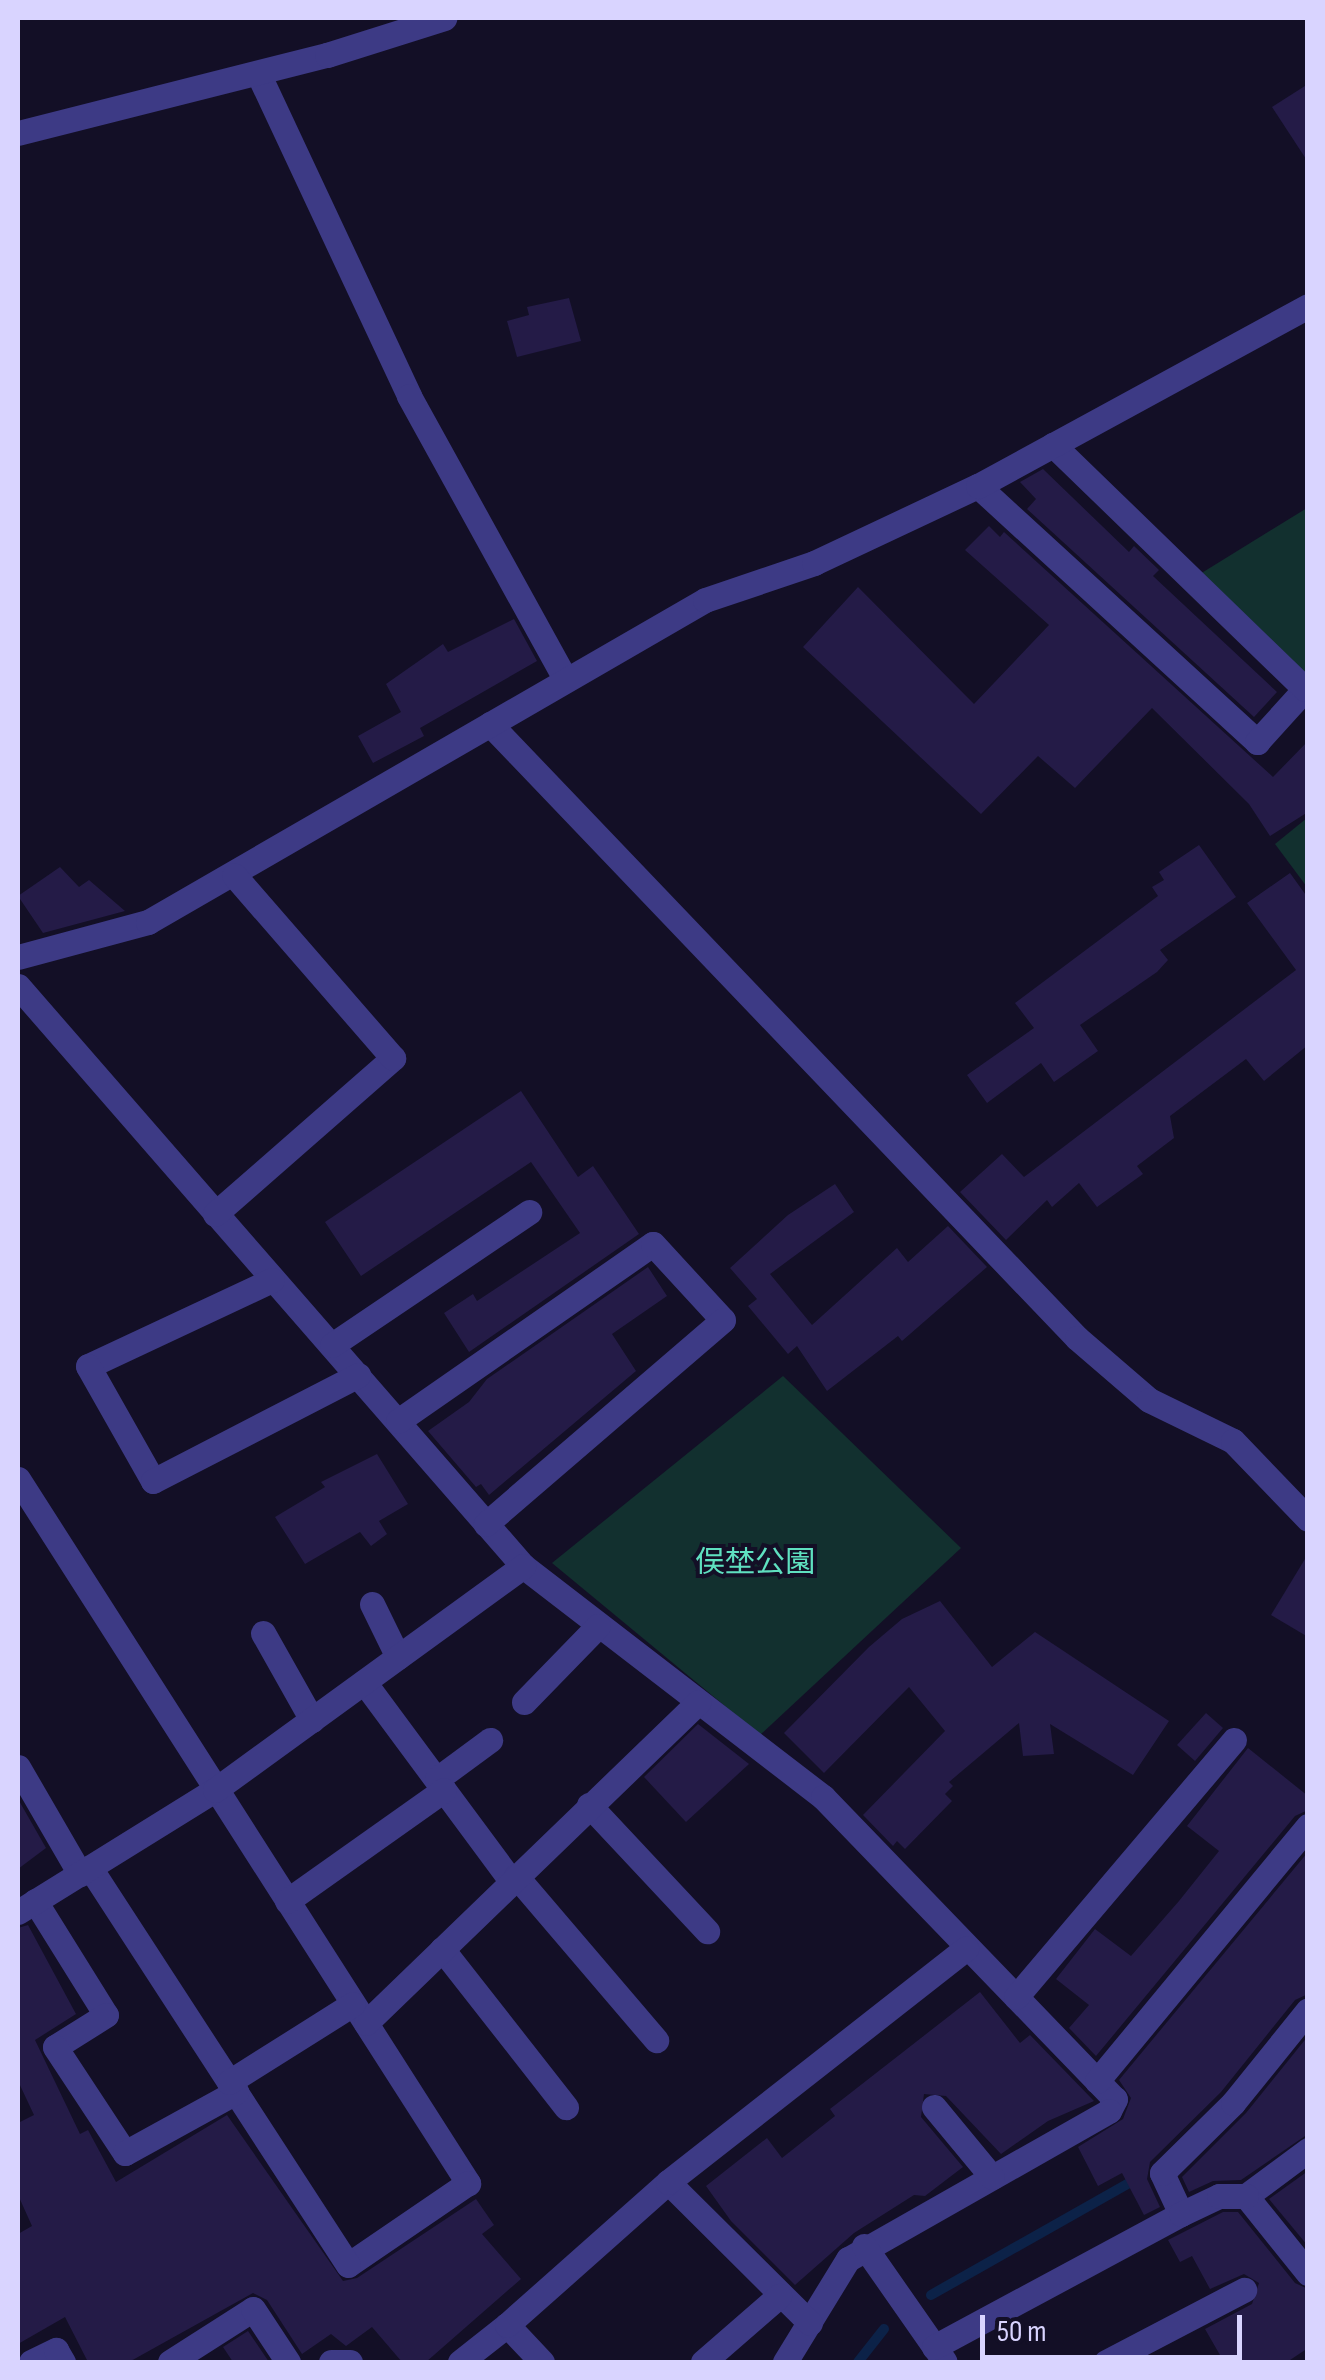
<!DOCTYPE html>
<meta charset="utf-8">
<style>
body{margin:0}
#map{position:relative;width:1325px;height:2380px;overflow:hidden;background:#130f26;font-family:"Sofia Sans Condensed","Noto Sans JP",sans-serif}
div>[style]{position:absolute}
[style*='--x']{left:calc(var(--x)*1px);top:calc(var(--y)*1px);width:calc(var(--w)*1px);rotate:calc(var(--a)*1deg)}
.green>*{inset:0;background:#12302f}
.stream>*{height:10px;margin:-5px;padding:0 5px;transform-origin:5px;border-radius:5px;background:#0c2248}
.building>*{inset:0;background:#241b47}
.minor>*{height:25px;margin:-12.5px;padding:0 12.5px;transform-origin:12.5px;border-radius:12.5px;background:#3d3a85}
span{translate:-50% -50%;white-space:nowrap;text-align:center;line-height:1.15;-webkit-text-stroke:8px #130f26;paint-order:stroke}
.park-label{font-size:30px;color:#5fe0c0}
.frame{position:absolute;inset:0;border:20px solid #d9d4ff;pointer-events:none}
.scale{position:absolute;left:980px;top:2315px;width:262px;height:45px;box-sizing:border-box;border:5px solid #d9d4ff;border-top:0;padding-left:12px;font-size:30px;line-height:35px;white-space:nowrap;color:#d9d4ff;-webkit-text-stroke:8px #130f26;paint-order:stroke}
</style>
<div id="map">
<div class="green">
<i style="clip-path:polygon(1307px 508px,1307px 675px,1200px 574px)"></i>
<i style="clip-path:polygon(1307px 818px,1307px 887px,1275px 844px)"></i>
<i style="clip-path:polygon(783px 1376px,961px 1548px,760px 1735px,552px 1563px)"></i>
</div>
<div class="stream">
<i style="--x:931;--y:2295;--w:236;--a:-29.5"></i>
<i style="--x:858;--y:2362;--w:42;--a:-51.8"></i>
</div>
<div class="building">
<i style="clip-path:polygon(1308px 84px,1308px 162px,1272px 107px)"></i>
<i style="clip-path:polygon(569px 298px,581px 341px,517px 357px,507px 321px,529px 315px,527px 307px)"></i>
<i style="clip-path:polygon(1043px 469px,1129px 552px,1134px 546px,1159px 570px,1153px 576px,1277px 692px,1254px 717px,1027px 509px,1036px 499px,1020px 482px)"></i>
<i style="clip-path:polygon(989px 526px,1000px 537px,1004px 532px,1273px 777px,1308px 741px,1308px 812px,1270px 836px,1249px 804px,1152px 708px,1075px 788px,1038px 756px,981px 814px,803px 647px,858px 587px,974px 704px,1049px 625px,965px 550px)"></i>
<i style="clip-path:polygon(514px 619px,537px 661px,420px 728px,424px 736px,373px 763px,358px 736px,401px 712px,386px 684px,443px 644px,448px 652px)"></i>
<i style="clip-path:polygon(1199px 845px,1236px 897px,1160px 950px,1168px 960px,1157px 972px,1080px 1025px,1098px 1051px,1054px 1082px,1041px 1063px,987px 1103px,967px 1075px,1034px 1028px,1015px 1003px,1158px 896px,1152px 887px,1164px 880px,1159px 872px)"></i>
<i style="clip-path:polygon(60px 867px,79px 887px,89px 880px,125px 911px,43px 933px,18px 896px)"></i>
<i style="clip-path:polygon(1290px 873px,1308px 898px,1308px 1045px,1264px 1081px,1246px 1059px,1170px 1116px,1174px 1138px,1137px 1166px,1143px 1174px,1097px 1207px,1079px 1183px,1052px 1207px,1047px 1200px,1006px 1240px,960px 1192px,1002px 1154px,1024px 1177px,1296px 970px,1247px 903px)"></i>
<i style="clip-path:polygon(521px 1091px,578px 1177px,593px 1166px,639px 1234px,469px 1352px,444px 1313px,473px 1294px,477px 1301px,580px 1233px,531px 1162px,361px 1276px,325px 1222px)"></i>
<i style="clip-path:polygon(835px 1184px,854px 1212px,770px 1274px,812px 1325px,897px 1248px,908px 1262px,948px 1226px,987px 1267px,902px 1341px,898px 1336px,827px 1391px,797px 1346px,788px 1354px,748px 1306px,757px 1299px,730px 1268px,788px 1215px)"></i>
<i style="clip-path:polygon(648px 1267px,667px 1296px,612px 1334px,636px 1371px,489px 1495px,481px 1484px,476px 1487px,428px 1431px,469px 1402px,487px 1379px)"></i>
<i style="clip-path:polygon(377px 1454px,408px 1504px,379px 1521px,387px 1534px,371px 1546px,360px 1532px,305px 1564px,275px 1517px,325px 1487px,321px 1482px)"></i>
<i style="clip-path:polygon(1308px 1554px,1308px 1637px,1271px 1615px)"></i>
<i style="clip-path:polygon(940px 1601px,992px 1667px,1035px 1632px,1169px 1721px,1133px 1775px,1050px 1724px,1054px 1754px,1023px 1756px,1019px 1723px,949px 1782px,953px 1786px,945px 1794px,952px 1801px,905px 1849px,897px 1841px,893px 1846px,863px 1815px,945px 1731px,909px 1687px,824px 1773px,784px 1733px,869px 1647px,902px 1619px)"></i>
<i style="clip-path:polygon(1206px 1713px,1223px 1728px,1195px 1761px,1177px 1745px)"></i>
<i style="clip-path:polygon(698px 1724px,749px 1764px,686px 1822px,644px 1777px)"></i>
<i style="clip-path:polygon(1248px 1748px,1308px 1796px,1308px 1810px,1295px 1816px,1096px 2056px,1069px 2028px,1089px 2005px,1056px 1979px,1095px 1929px,1131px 1956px,1179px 1901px,1219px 1851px,1187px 1826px)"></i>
<i style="clip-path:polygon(18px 1799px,46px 1848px,18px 1869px)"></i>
<i style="clip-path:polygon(1308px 1852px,1308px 1994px,1295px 2000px,1221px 2092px,1150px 2162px,1147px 2179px,1160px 2207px,1144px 2215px,1122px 2173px,1098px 2186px,1078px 2147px,1123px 2119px,1131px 2098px,1119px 2080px)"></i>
<i style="clip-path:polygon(28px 1925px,76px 2014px,35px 2040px,80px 2134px,88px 2130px,116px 2182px,227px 2115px,343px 2281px,357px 2278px,476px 2199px,494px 2225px,482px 2234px,521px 2279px,426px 2362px,402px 2362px,372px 2327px,346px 2346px,331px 2334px,302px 2354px,267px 2300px,253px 2293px,129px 2362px,88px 2362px,65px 2317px,18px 2344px,18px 2234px,32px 2226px,18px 2195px,18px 2123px,34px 2115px,18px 2081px,18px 1928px)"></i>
<i style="clip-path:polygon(980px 1992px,1020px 2043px,1030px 2035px,1094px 2101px,1048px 2121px,1001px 2154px,946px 2096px,924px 2094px,921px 2117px,963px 2167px,925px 2196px,914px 2195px,854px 2233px,795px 2285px,731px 2221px,706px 2186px,767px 2138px,782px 2158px,835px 2116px,830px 2109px)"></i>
<i style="clip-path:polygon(1308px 2036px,1308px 2134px,1241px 2180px,1213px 2181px,1189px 2192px,1182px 2177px,1246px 2113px)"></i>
<i style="clip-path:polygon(1308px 2171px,1308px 2246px,1269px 2199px)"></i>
<i style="clip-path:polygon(1223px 2212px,1238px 2212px,1295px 2283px,1308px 2289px,1308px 2348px,1287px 2362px,1224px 2362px,1205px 2329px,1252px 2304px,1259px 2283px,1244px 2274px,1210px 2289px,1192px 2256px,1180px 2262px,1168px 2240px)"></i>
<i style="clip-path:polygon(248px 2331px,269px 2362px,233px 2362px,223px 2347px)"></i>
</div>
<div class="minor">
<i style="--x:258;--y:73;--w:357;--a:64.9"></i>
<i style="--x:409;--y:396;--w:321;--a:61.1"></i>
<i style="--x:18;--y:133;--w:319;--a:-14.2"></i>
<i style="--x:327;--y:55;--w:123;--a:-17.5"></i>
<i style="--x:978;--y:486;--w:379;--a:42.5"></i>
<i style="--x:1257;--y:742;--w:72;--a:-47.8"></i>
<i style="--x:1305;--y:689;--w:351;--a:-135.9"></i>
<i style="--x:490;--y:724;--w:849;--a:46.29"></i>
<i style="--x:1077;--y:1338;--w:95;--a:40.7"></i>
<i style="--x:1149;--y:1400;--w:93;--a:26"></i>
<i style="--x:1233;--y:1441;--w:108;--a:46.1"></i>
<i style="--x:18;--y:957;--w:135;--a:-15.1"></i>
<i style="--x:148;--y:922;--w:643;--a:-30.03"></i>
<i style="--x:705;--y:600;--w:115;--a:-18.7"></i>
<i style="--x:814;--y:563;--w:181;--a:-25.2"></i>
<i style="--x:978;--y:486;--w:376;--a:-28.6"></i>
<i style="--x:18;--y:986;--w:769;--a:48.95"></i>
<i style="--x:523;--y:1566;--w:379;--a:37.6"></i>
<i style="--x:823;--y:1797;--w:420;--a:46"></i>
<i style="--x:1115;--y:2099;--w:13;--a:117"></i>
<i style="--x:1109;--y:2111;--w:300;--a:150.4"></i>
<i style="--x:848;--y:2259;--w:121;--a:121.5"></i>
<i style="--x:215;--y:1214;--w:237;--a:-41.2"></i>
<i style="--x:393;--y:1058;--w:242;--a:-131"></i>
<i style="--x:272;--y:1280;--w:203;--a:154.9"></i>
<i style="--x:88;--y:1366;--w:132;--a:60.5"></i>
<i style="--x:153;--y:1481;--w:231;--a:-27.3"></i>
<i style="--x:332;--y:1345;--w:238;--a:-34"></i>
<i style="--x:398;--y:1421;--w:310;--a:-34.8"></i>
<i style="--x:653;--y:1244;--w:103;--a:47.4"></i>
<i style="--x:723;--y:1320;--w:313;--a:139.3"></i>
<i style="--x:18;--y:1479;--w:836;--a:57.41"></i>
<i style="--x:468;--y:2183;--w:145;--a:145.7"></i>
<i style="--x:348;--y:2265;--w:474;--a:-123"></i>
<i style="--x:372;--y:1604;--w:59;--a:63.9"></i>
<i style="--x:263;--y:1633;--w:100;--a:60.6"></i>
<i style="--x:364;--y:1682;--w:247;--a:53.5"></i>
<i style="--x:524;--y:1702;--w:106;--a:-45.8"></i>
<i style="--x:18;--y:1767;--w:124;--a:59.9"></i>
<i style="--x:437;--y:1779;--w:66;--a:-36.3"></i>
<i style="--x:589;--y:1805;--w:173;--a:46.9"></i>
<i style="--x:516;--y:1876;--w:216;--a:49.5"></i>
<i style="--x:35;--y:1901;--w:134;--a:58.1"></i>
<i style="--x:106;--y:2015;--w:60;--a:147.9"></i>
<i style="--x:55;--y:2047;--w:127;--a:56.6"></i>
<i style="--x:125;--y:2153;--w:127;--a:-28.8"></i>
<i style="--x:287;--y:1901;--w:192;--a:-35.3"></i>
<i style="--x:18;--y:1912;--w:232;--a:-31.8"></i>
<i style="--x:215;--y:1790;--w:381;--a:-36"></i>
<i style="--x:442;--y:1949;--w:201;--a:51.9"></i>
<i style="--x:1016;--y:1997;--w:337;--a:-49.7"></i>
<i style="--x:366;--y:2023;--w:462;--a:-44"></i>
<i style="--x:1097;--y:2081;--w:331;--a:-50.4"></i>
<i style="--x:229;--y:2082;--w:146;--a:-32.2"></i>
<i style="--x:934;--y:2107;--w:91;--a:50.4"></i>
<i style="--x:1308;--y:2150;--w:77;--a:143.4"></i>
<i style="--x:1246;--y:2196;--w:99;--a:51.2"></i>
<i style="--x:668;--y:2182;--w:200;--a:44.8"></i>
<i style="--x:1181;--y:2214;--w:45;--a:-114.9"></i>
<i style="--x:1162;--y:2173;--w:100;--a:-44.6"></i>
<i style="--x:1233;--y:2103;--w:119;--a:-51.1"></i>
<i style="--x:864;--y:2246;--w:141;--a:55.1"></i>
<i style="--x:934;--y:2347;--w:281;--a:-28.3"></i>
<i style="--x:1181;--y:2214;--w:42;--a:-25.3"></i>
<i style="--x:1219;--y:2196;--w:27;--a:0"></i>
<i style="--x:31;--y:2362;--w:28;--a:-26"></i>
<i style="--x:56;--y:2350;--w:14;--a:60"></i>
<i style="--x:170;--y:2362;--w:98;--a:-32.6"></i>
<i style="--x:253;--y:2309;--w:64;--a:56.6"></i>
<i style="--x:331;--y:2362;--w:19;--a:0"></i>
<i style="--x:460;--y:2362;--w:60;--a:-38.2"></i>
<i style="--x:542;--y:2362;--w:51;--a:-133.4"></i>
<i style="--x:507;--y:2325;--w:215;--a:-41.6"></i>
<i style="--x:668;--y:2182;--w:379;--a:-38.1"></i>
<i style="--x:703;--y:2362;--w:101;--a:-41"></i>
<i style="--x:1106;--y:2362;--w:156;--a:-27.6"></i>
</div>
<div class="park-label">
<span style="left:755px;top:1563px">俣埜公園</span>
</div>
<div class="frame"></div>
<div class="scale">50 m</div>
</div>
